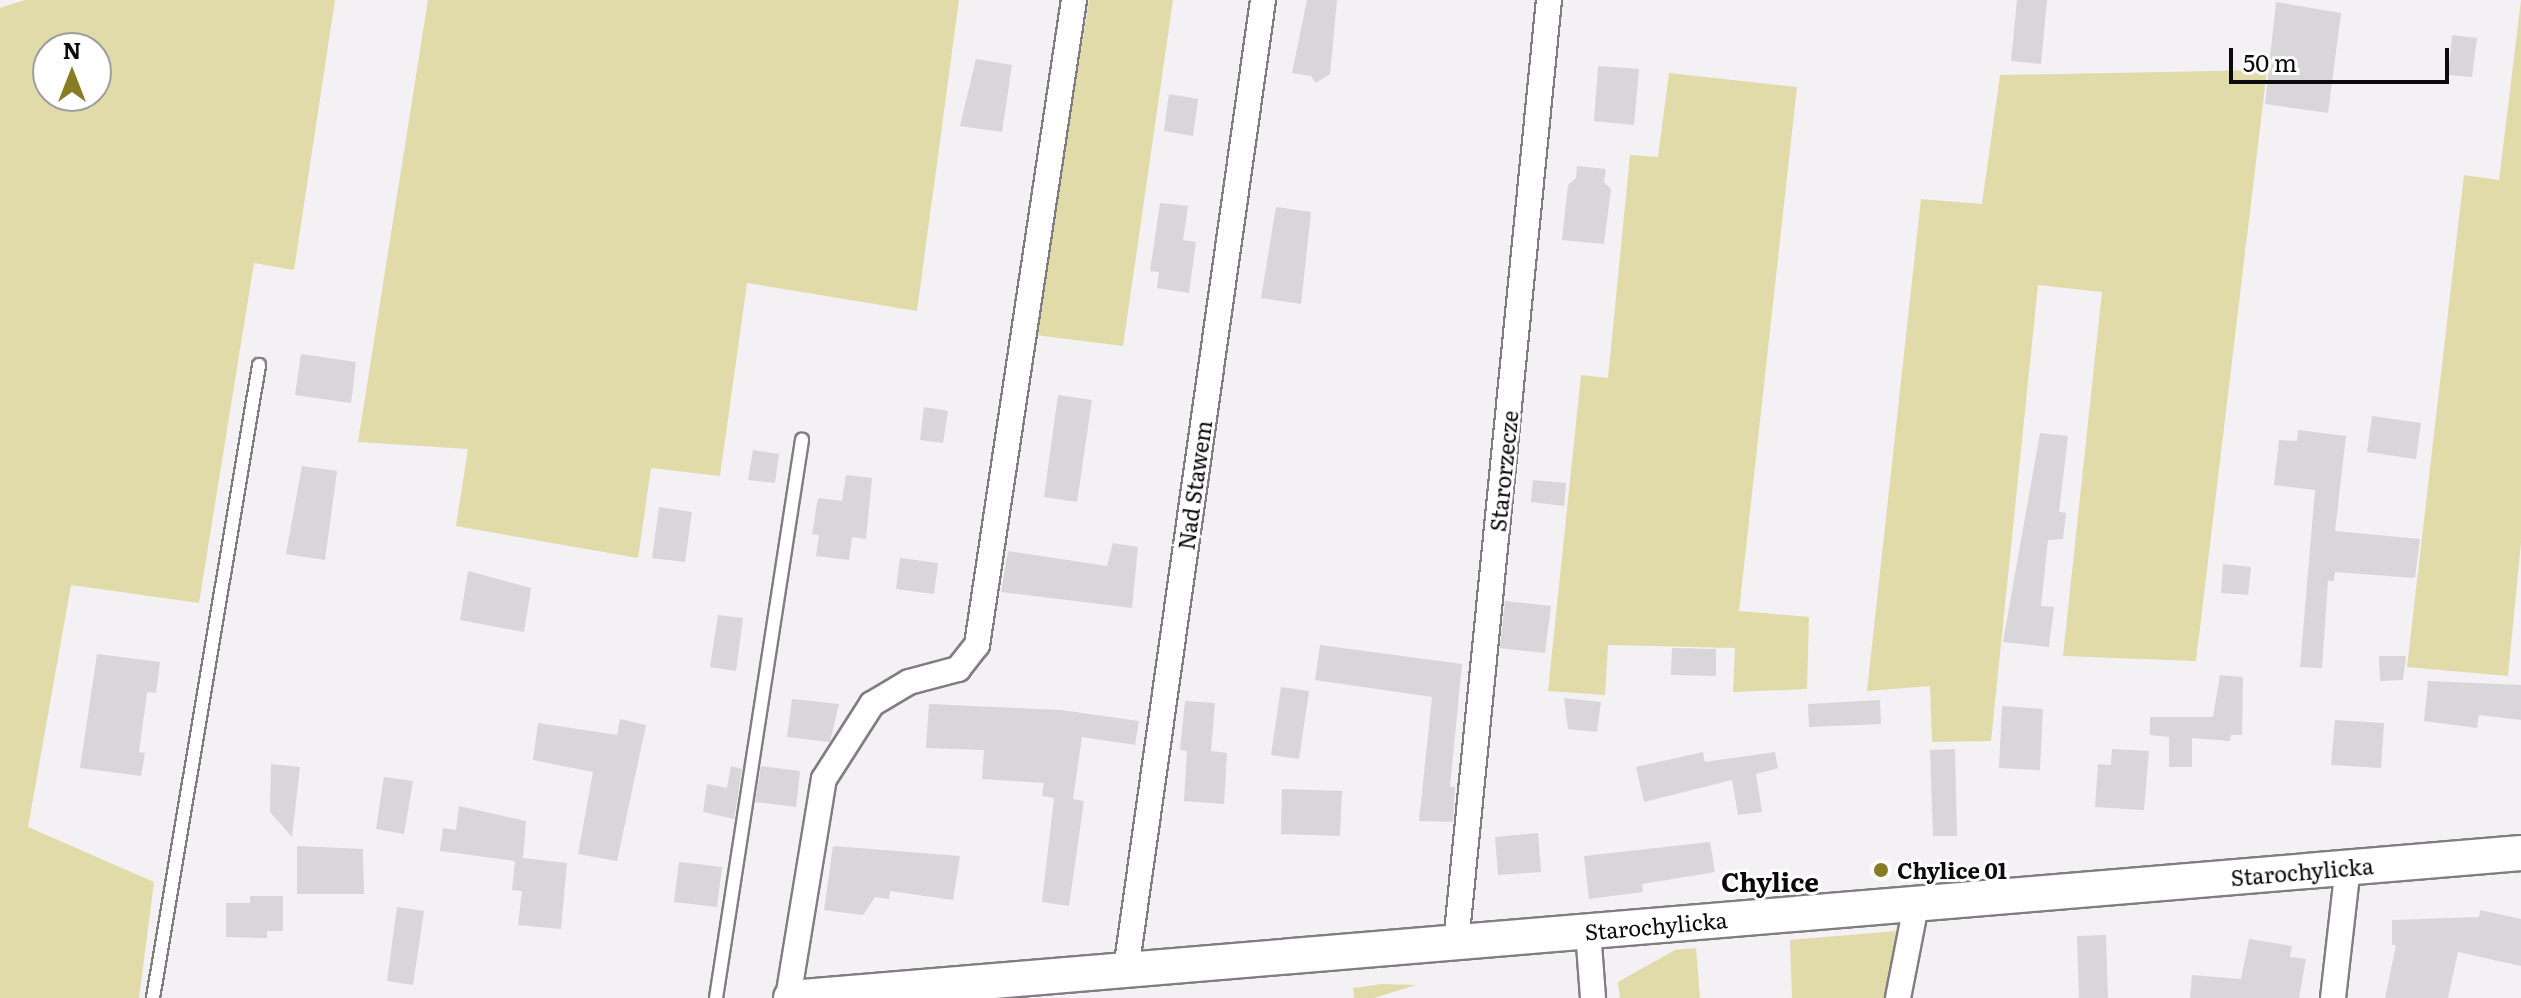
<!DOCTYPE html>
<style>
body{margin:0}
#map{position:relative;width:2521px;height:998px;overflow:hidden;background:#f3f1f3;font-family:Literata,serif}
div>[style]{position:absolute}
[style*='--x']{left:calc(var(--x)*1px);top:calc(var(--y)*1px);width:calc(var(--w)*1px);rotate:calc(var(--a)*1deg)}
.green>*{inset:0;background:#e1dba9}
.building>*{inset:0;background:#d8d6d8}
.roads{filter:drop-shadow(2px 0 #807e80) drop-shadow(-2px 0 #807e80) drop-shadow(0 2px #807e80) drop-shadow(0 -2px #807e80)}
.lane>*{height:12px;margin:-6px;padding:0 6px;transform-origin:6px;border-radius:6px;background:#fff}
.street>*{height:24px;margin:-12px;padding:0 12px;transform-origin:12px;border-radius:12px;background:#fff}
.secondary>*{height:34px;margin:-17px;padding:0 17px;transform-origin:17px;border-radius:17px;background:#fff}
.dots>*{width:22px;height:22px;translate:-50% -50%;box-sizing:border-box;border:4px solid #fff;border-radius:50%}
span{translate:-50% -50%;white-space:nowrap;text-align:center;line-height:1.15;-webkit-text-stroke:6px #fff;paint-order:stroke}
.street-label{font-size:22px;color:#0c0b0c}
.poi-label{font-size:22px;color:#0c0b0c;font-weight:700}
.left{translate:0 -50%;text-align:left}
.quarter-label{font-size:26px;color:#0c0b0c;font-weight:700}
.north{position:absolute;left:32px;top:32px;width:80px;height:80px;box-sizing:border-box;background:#fff;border:2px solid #9e9d9e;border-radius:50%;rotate:0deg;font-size:22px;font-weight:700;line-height:32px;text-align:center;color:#0c0b0c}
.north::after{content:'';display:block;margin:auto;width:28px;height:36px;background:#877c22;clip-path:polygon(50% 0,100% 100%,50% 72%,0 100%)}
.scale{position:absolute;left:2229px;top:48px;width:220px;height:36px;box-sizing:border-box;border:4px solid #0c0b0c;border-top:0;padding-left:10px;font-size:24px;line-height:28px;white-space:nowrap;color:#0c0b0c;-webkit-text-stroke:6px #fff;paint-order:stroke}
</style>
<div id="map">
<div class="green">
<i style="clip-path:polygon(evenodd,25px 0,335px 0,294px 270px,254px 263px,199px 603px,71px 585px,28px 827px,154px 882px,139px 998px,0 998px,0 8px,25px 0,48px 48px,96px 48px,96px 96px,48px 96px,48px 48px)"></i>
<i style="clip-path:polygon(428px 0,959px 0,917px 311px,747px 283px,720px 476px,651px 468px,638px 558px,456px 526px,468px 449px,358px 442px)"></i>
<i style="clip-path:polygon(1089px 0,1173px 0,1123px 346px,1035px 335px)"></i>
<i style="clip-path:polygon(2521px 0,2521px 542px,2508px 676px,2407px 667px,2464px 175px,2499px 180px)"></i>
<i style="clip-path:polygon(2267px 70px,2196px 661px,2063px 656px,2102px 292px,2038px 285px,1991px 741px,1932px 742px,1930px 686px,1867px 691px,1921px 199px,1982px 204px,2000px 75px)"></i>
<i style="clip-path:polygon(1669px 73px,1797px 87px,1739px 611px,1809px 617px,1807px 689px,1733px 692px,1735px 648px,1608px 645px,1605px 695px,1548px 691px,1581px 375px,1608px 378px,1630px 155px,1658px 157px)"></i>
<i style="clip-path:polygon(1896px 931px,1888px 998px,1792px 998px,1790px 940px)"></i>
<i style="clip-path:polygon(1696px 948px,1700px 998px,1620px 998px,1618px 982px,1675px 950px)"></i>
<i style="clip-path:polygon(1382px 984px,1416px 985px,1374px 998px,1354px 998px,1353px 988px)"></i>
</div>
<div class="building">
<i style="clip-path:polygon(1307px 0,1337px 0,1330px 74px,1316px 83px,1311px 76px,1292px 73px)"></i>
<i style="clip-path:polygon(2017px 0,2047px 0,2041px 64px,2011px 61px)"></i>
<i style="clip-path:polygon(2276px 2px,2341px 13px,2328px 113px,2265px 104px)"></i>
<i style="clip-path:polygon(2452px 35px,2477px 38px,2472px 77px,2448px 75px)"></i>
<i style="clip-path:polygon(976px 59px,1012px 65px,1002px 132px,960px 126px)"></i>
<i style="clip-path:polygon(1598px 66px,1639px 69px,1634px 125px,1594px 121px)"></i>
<i style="clip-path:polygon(1169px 94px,1198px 99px,1193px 136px,1164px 131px)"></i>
<i style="clip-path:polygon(1577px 166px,1606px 169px,1604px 182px,1611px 189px,1604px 244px,1562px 240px,1568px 185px,1576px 178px)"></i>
<i style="clip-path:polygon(1160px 203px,1188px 206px,1183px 240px,1196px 242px,1189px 293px,1157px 288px,1159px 272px,1150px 271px)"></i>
<i style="clip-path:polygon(1276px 207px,1311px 212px,1301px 304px,1261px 298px)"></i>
<i style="clip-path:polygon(301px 354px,356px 362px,351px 403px,295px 395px)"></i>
<i style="clip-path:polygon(1058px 395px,1092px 400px,1077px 502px,1044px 497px)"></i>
<i style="clip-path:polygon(924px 407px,948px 411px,943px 443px,920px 440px)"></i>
<i style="clip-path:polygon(2372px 416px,2421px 423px,2416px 459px,2367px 452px)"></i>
<i style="clip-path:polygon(2298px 430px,2346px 436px,2335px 531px,2420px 539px,2415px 578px,2335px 572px,2334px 581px,2328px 581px,2322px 668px,2300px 667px,2315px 490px,2274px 485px,2279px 440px,2297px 441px)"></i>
<i style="clip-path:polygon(2040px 433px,2068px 436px,2059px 512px,2066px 513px,2063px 539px,2048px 540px,2041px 606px,2054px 607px,2049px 647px,2003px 642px)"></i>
<i style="clip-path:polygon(753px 450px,779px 454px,775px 483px,748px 480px)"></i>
<i style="clip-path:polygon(302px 466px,337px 471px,325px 560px,286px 554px)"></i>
<i style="clip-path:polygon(846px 475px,872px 478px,866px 539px,852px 537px,849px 560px,816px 556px,819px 535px,812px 534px,818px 498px,842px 501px)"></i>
<i style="clip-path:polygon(1533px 480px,1566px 483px,1564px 506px,1531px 502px)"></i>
<i style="clip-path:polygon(659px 507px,692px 512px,685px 562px,652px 558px)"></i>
<i style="clip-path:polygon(1113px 543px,1138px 547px,1132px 608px,1001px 592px,1008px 551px,1107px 566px)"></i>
<i style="clip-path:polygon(900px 558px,938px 563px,934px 594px,896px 589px)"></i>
<i style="clip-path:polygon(2223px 564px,2251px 567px,2248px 595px,2221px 593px)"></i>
<i style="clip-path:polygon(468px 571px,531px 588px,524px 632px,460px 620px)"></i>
<i style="clip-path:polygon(1505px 601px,1551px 606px,1545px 653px,1500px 648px)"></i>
<i style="clip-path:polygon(718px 615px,743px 618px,736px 671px,710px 667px)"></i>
<i style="clip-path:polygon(1320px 645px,1462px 664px,1450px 787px,1455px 787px,1453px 822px,1419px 821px,1432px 697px,1315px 680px)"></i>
<i style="clip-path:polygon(1672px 648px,1716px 649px,1716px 676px,1671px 675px)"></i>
<i style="clip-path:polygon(97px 654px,160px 662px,156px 693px,147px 692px,139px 752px,145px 753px,141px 776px,80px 768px)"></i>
<i style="clip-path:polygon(2379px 656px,2406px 656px,2403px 680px,2380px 681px)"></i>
<i style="clip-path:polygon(2220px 675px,2243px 677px,2242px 735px,2231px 735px,2230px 741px,2192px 738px,2192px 767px,2169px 767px,2169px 737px,2150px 735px,2150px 717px,2213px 717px)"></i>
<i style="clip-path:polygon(2428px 681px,2521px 685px,2521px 720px,2479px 715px,2477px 728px,2424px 721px)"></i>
<i style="clip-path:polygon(1281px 687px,1309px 691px,1299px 759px,1271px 755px)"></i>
<i style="clip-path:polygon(1564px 698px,1601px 702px,1597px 732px,1568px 729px)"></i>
<i style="clip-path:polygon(792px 699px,839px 704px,830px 742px,787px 737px)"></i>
<i style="clip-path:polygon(1880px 700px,1881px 724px,1809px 727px,1808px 704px)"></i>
<i style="clip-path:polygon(1185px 701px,1215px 703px,1211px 751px,1227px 753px,1224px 804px,1184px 801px,1187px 751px,1180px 750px)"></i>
<i style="clip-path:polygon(929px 704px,1061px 710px,1139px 721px,1135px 745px,1082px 737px,1073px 799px,1084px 801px,1069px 906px,1042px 902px,1054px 798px,1042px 796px,1044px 783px,982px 779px,984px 750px,926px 748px)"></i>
<i style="clip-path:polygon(2002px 706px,2043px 709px,2040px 770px,1999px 768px)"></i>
<i style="clip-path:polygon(620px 719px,646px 725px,617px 861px,578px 854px,593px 772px,533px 760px,538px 723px,617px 735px)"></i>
<i style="clip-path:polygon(2335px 720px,2384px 723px,2381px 768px,2331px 765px)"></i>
<i style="clip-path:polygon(1955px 749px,1957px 836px,1933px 836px,1930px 750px)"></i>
<i style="clip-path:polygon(2112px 749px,2149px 751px,2144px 810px,2095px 807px,2098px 764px,2111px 765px)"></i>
<i style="clip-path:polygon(1703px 752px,1705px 762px,1775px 752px,1778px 768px,1756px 774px,1762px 812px,1738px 815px,1732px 780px,1644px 802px,1636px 767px)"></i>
<i style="clip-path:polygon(271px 764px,300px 767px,292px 837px,270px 812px)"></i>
<i style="clip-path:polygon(731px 766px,742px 769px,734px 819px,703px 812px,707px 784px,727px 788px)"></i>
<i style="clip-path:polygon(761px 766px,800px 771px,796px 807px,755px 802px)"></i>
<i style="clip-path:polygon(384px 777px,413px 781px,404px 834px,376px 829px)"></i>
<i style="clip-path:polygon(1282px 789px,1342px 791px,1340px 836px,1281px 834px)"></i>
<i style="clip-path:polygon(459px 806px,526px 821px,523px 858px,567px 863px,561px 929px,518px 925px,522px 891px,512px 890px,515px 861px,440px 851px,443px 828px,456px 830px)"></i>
<i style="clip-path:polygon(1538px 833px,1541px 872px,1498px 875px,1495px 837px)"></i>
<i style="clip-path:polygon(1710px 842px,1715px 872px,1642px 884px,1643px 892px,1589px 899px,1584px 856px)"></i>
<i style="clip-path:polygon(297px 846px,363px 849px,364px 894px,297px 894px)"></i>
<i style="clip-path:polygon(833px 846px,960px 856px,953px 900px,890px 891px,889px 899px,875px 897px,863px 915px,824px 910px)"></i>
<i style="clip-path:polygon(679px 862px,722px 867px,717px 907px,674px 902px)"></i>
<i style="clip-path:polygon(250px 896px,283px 896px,283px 931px,267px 931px,267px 938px,226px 937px,226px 903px,250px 903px)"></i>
<i style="clip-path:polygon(397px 907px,424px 911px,413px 985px,387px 981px)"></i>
<i style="clip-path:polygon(2480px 910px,2521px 919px,2521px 966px,2458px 952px,2448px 998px,2385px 998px,2396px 945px,2392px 945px,2392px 920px,2479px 917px)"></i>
<i style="clip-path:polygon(2106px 935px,2108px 998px,2079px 998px,2077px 936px)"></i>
<i style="clip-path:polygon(2249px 939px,2292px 946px,2290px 957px,2306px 959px,2299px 998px,2190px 998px,2192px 975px,2241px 979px)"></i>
</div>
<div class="roads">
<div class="lane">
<i style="--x:153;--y:998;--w:642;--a:-80.49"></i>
<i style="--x:716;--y:998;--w:565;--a:-81.24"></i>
</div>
<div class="street">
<i style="--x:1588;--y:931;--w:67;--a:85.7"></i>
<i style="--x:1456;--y:943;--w:948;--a:-84.37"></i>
<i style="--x:1126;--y:970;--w:980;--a:-81.96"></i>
<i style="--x:788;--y:998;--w:222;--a:-80.7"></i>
<i style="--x:824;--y:779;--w:89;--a:-57.4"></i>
<i style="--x:872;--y:704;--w:43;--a:-30.7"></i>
<i style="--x:909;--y:682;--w:51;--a:-14.9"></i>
<i style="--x:958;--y:669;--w:31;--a:-52"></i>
<i style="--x:977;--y:645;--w:652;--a:-81.45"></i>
<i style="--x:1898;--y:998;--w:95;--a:-79"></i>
<i style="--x:2333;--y:998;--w:132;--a:-83.5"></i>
</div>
<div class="secondary">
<i style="--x:791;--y:998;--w:1736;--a:-4.79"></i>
</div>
</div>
<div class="dots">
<i style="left:1881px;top:870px;background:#877c22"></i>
</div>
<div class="street-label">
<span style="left:1503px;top:471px;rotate:-84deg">Starorzecze</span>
<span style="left:1194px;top:485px;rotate:-82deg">Nad Stawem</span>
<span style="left:2302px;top:871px;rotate:-5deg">Starochylicka</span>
<span style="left:1656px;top:925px;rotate:-5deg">Starochylicka</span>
</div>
<div class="poi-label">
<span class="left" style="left:1897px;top:870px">Chylice 01</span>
</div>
<div class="quarter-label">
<span style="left:1770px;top:881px">Chylice</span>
</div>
<div class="north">N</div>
<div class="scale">50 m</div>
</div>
